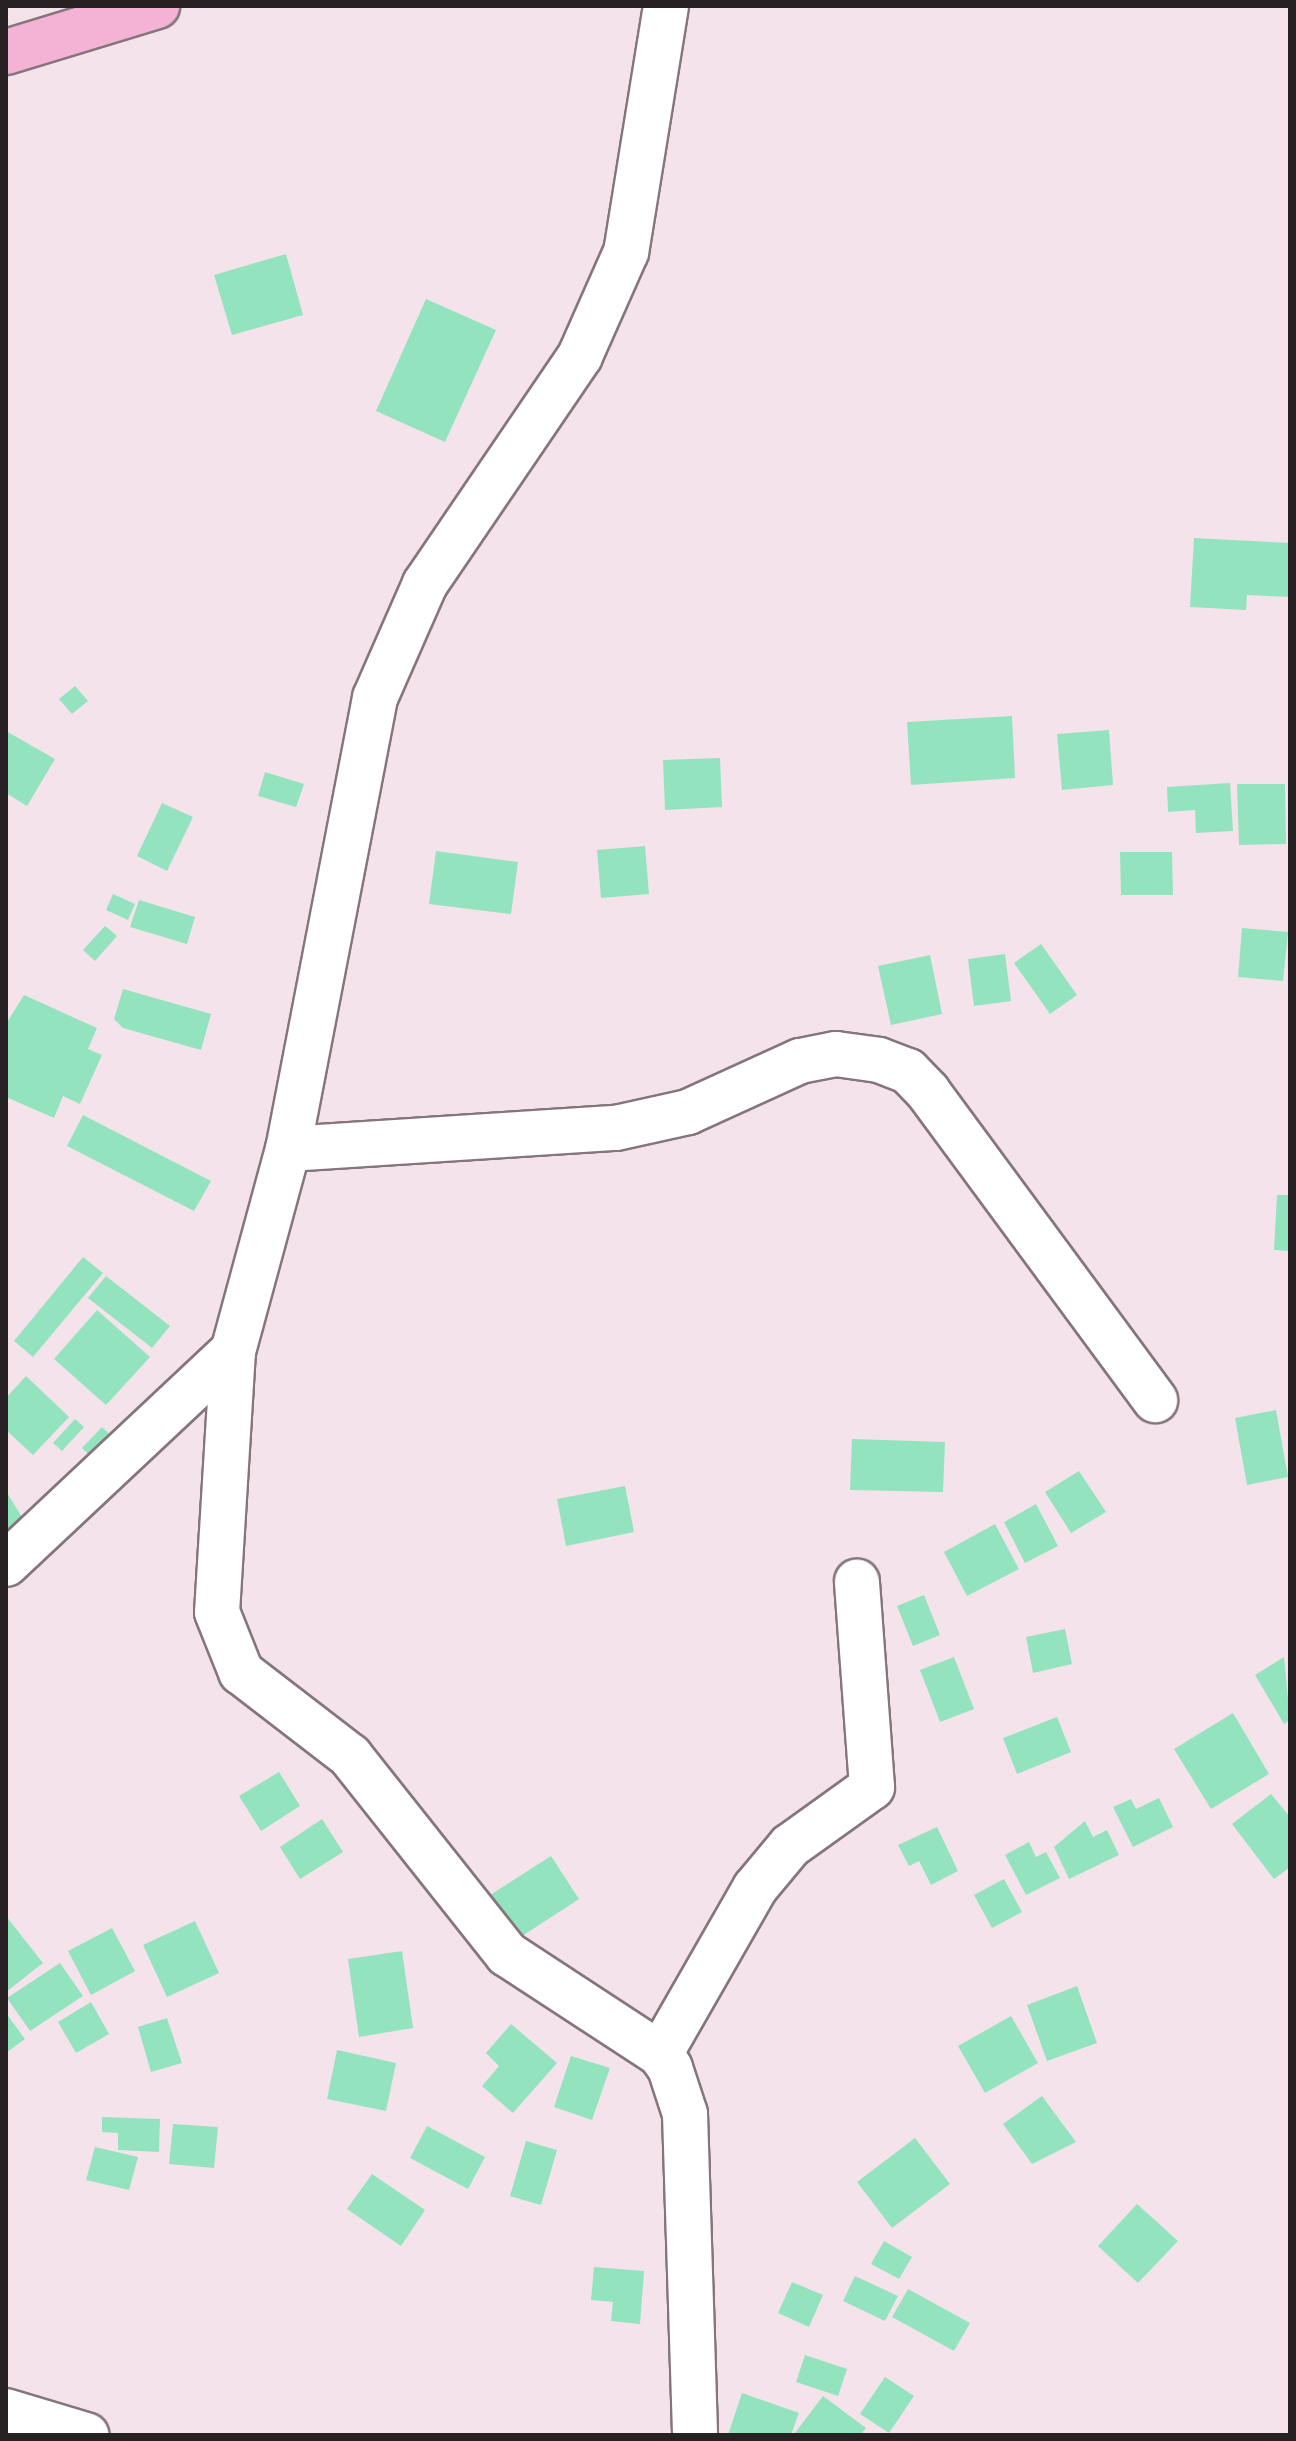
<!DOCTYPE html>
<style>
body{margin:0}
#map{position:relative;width:1296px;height:2441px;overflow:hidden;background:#f5e3eb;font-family:Bitter,serif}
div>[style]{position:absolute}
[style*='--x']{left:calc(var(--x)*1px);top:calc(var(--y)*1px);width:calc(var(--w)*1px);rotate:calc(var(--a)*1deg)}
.building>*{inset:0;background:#94e3bf}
.roads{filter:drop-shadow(2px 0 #85757d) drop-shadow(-2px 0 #85757d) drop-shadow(0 2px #85757d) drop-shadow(0 -2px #85757d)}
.minor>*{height:44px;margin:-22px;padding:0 22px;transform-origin:22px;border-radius:22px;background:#fff}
.major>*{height:44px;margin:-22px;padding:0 22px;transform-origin:22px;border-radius:22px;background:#f4b2d5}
span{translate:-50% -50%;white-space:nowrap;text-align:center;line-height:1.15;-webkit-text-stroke:8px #fff;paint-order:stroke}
.frame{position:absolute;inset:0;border:8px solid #272124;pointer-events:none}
</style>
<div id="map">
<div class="building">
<i style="clip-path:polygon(286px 254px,303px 315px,232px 335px,214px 275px)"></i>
<i style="clip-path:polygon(426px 299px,496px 330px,445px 442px,376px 411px)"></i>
<i style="clip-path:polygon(1194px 538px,1290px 543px,1290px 597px,1247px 595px,1246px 610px,1190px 607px)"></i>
<i style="clip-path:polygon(75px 686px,88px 701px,72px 714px,59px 699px)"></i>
<i style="clip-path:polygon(1012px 716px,1015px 778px,911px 785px,907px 722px)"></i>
<i style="clip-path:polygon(1109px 730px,1113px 785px,1062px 790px,1057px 734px)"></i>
<i style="clip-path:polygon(6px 731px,55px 759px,27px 806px,6px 793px)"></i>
<i style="clip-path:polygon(720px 758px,722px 807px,665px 810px,663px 760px)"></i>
<i style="clip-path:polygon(265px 772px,304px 784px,296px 807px,258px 796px)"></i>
<i style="clip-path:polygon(1230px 783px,1233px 831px,1196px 833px,1195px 810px,1168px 812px,1167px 787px)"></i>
<i style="clip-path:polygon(1237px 784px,1285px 784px,1286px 844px,1239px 845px)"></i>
<i style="clip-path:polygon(162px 803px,193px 817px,167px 871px,137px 856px)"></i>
<i style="clip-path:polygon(645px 846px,649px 894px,601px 898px,597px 850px)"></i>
<i style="clip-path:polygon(436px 851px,518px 862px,511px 914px,429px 904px)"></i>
<i style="clip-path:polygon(1120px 852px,1172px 852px,1173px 895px,1121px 895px)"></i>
<i style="clip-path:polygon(113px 894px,135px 904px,128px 920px,106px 910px)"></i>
<i style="clip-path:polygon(139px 900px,195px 917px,187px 944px,130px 927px)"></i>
<i style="clip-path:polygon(105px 926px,117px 936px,95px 961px,83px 950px)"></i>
<i style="clip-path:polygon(1242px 928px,1288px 932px,1283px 981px,1238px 977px)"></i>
<i style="clip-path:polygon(1041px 944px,1077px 995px,1050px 1014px,1014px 963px)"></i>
<i style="clip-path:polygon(1005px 954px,1011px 1001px,974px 1006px,968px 959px)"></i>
<i style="clip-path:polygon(930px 955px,942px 1014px,891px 1025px,878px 966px)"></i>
<i style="clip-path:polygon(123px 989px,211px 1014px,201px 1050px,123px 1028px,114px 1019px)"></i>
<i style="clip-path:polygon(24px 995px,97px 1028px,88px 1049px,102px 1055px,80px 1104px,63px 1096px,54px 1118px,6px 1097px,6px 1024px)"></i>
<i style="clip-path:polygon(83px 1115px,211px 1181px,194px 1211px,67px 1146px)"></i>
<i style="clip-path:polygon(1277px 1195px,1290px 1195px,1290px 1251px,1274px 1250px)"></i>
<i style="clip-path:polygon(83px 1257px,103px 1273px,33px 1357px,14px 1341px)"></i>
<i style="clip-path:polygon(106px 1276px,170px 1326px,152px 1348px,88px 1298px)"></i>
<i style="clip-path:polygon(97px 1310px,150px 1357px,106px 1405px,54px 1359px)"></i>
<i style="clip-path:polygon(26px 1376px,69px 1417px,33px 1455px,6px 1430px,6px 1398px)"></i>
<i style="clip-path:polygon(1276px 1410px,1288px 1477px,1247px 1485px,1235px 1418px)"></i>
<i style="clip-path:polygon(75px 1419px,84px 1427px,62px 1451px,53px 1443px)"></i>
<i style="clip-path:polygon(102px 1427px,124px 1448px,104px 1469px,82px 1448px)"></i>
<i style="clip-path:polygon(852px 1439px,945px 1442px,943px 1492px,850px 1490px)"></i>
<i style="clip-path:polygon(1079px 1471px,1106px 1512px,1071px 1533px,1045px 1492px)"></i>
<i style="clip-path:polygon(625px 1486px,634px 1532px,566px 1546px,557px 1499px)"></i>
<i style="clip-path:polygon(6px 1491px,39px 1545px,6px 1565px)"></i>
<i style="clip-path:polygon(1036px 1504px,1058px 1546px,1025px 1563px,1004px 1522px)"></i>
<i style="clip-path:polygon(995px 1524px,1019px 1569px,967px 1596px,944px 1552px)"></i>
<i style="clip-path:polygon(924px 1595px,940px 1635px,913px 1646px,897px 1606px)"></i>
<i style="clip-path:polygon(1065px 1629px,1072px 1664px,1033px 1673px,1026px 1637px)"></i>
<i style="clip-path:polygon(954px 1657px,974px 1709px,940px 1722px,920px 1670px)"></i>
<i style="clip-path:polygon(1284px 1657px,1290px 1720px,1284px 1724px,1255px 1675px)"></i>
<i style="clip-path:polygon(1233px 1713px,1269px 1774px,1211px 1809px,1174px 1749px)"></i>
<i style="clip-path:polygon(1057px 1717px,1071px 1752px,1017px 1774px,1003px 1738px)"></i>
<i style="clip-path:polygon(279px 1772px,300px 1806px,261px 1831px,239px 1796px)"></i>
<i style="clip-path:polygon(1271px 1794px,1290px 1817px,1290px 1867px,1274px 1879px,1232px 1824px)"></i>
<i style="clip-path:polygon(1159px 1798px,1173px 1827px,1133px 1847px,1113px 1807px,1131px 1799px,1136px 1809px)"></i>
<i style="clip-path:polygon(322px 1819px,343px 1852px,300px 1879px,280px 1847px)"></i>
<i style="clip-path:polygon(1085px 1821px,1093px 1837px,1107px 1830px,1119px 1855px,1069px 1879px,1054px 1847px)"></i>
<i style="clip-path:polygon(937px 1827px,958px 1871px,931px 1885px,919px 1861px,909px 1866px,898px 1845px)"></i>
<i style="clip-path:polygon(1029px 1842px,1036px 1857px,1046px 1852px,1060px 1878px,1026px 1895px,1005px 1855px)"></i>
<i style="clip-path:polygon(551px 1856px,579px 1899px,516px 1940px,487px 1897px)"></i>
<i style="clip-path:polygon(1004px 1879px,1022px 1912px,992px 1928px,974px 1895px)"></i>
<i style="clip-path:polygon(6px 1916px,43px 1963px,6px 1992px)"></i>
<i style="clip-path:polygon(195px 1921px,219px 1973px,167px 1997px,143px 1945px)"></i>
<i style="clip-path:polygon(112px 1928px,135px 1971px,91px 1995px,68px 1951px)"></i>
<i style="clip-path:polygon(402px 1951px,413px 2028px,359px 2037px,348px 1959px)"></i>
<i style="clip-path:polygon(60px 1963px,83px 1996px,30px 2031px,7px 1998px)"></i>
<i style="clip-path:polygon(1077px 1986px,1097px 2043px,1047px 2061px,1027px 2005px)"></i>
<i style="clip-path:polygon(91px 2002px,109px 2034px,76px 2053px,58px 2022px)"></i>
<i style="clip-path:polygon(6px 2013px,25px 2039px,6px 2053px)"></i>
<i style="clip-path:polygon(1011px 2016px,1038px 2063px,985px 2093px,958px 2046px)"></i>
<i style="clip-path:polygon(167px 2018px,182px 2063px,151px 2072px,138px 2027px)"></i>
<i style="clip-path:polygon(511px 2024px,557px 2063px,513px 2113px,482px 2086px,499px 2066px,486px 2053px)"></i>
<i style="clip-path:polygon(337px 2050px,396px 2063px,386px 2111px,327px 2099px)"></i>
<i style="clip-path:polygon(571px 2056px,610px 2068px,592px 2120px,554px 2107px)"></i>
<i style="clip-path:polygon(1042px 2096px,1076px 2142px,1032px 2164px,1003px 2124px)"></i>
<i style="clip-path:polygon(102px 2117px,160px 2119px,159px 2152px,118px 2150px,118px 2133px,102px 2132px)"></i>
<i style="clip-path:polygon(173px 2124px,218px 2127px,214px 2168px,169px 2164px)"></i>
<i style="clip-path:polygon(427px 2126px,485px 2157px,468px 2189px,410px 2158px)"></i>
<i style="clip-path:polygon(915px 2138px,950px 2184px,892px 2228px,857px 2182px)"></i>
<i style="clip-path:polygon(526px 2141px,557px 2150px,541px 2205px,510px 2196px)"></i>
<i style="clip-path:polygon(95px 2147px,138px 2157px,129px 2190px,86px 2180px)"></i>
<i style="clip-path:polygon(372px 2174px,425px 2210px,401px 2246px,347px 2209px)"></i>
<i style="clip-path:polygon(1137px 2204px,1178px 2241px,1138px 2283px,1098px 2246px)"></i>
<i style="clip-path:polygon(884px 2241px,912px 2257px,899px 2279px,871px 2264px)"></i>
<i style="clip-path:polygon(594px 2267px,644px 2271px,640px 2324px,611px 2321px,613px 2302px,591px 2300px)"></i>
<i style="clip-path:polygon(855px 2276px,898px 2296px,885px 2321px,843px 2301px)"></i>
<i style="clip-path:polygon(792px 2282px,823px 2295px,809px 2327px,778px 2313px)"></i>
<i style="clip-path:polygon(908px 2289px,970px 2323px,954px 2351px,892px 2317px)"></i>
<i style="clip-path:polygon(805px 2355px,847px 2369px,838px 2396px,796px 2382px)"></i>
<i style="clip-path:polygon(885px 2377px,914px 2396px,889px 2433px,860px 2414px)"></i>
<i style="clip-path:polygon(742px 2393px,799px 2413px,791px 2435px,728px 2435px)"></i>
<i style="clip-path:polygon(823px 2396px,866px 2428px,860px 2435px,795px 2433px)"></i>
</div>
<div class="roads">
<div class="minor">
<i style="--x:666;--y:6;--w:249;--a:99.2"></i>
<i style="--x:626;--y:252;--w:114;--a:113.9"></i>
<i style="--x:580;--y:356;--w:276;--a:124.2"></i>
<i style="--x:425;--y:584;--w:124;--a:113.7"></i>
<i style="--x:375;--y:698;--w:459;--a:100.9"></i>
<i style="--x:288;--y:1149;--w:209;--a:105.2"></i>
<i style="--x:233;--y:1351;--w:261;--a:93.5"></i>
<i style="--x:217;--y:1612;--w:65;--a:68.2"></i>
<i style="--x:241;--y:1672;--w:138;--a:37.6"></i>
<i style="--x:350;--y:1756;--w:253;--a:51.6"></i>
<i style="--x:507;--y:1954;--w:183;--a:33.2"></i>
<i style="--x:660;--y:2054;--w:17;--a:54"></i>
<i style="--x:670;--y:2068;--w:48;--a:71.9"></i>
<i style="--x:685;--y:2114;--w:321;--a:88.2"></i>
<i style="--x:288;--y:1149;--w:329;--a:-3.7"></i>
<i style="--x:616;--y:1128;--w:74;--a:-12.5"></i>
<i style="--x:688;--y:1112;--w:123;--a:-24.5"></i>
<i style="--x:800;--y:1061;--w:37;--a:-11"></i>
<i style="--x:836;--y:1054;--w:43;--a:7.9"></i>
<i style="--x:879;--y:1060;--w:31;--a:21"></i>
<i style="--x:908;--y:1071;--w:29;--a:46"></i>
<i style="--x:928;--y:1092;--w:383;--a:53.6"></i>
<i style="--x:6;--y:1564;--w:311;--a:-43.2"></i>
<i style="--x:660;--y:2054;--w:191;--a:-60.2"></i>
<i style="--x:755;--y:1888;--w:55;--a:-50.2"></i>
<i style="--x:790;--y:1846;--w:101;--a:-35.7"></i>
<i style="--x:872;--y:1787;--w:206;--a:-94.2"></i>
<i style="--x:6;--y:2411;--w:84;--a:16.7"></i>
</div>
<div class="major">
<i style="--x:6;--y:52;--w:158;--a:-16.9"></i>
</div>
</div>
<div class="frame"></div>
</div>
